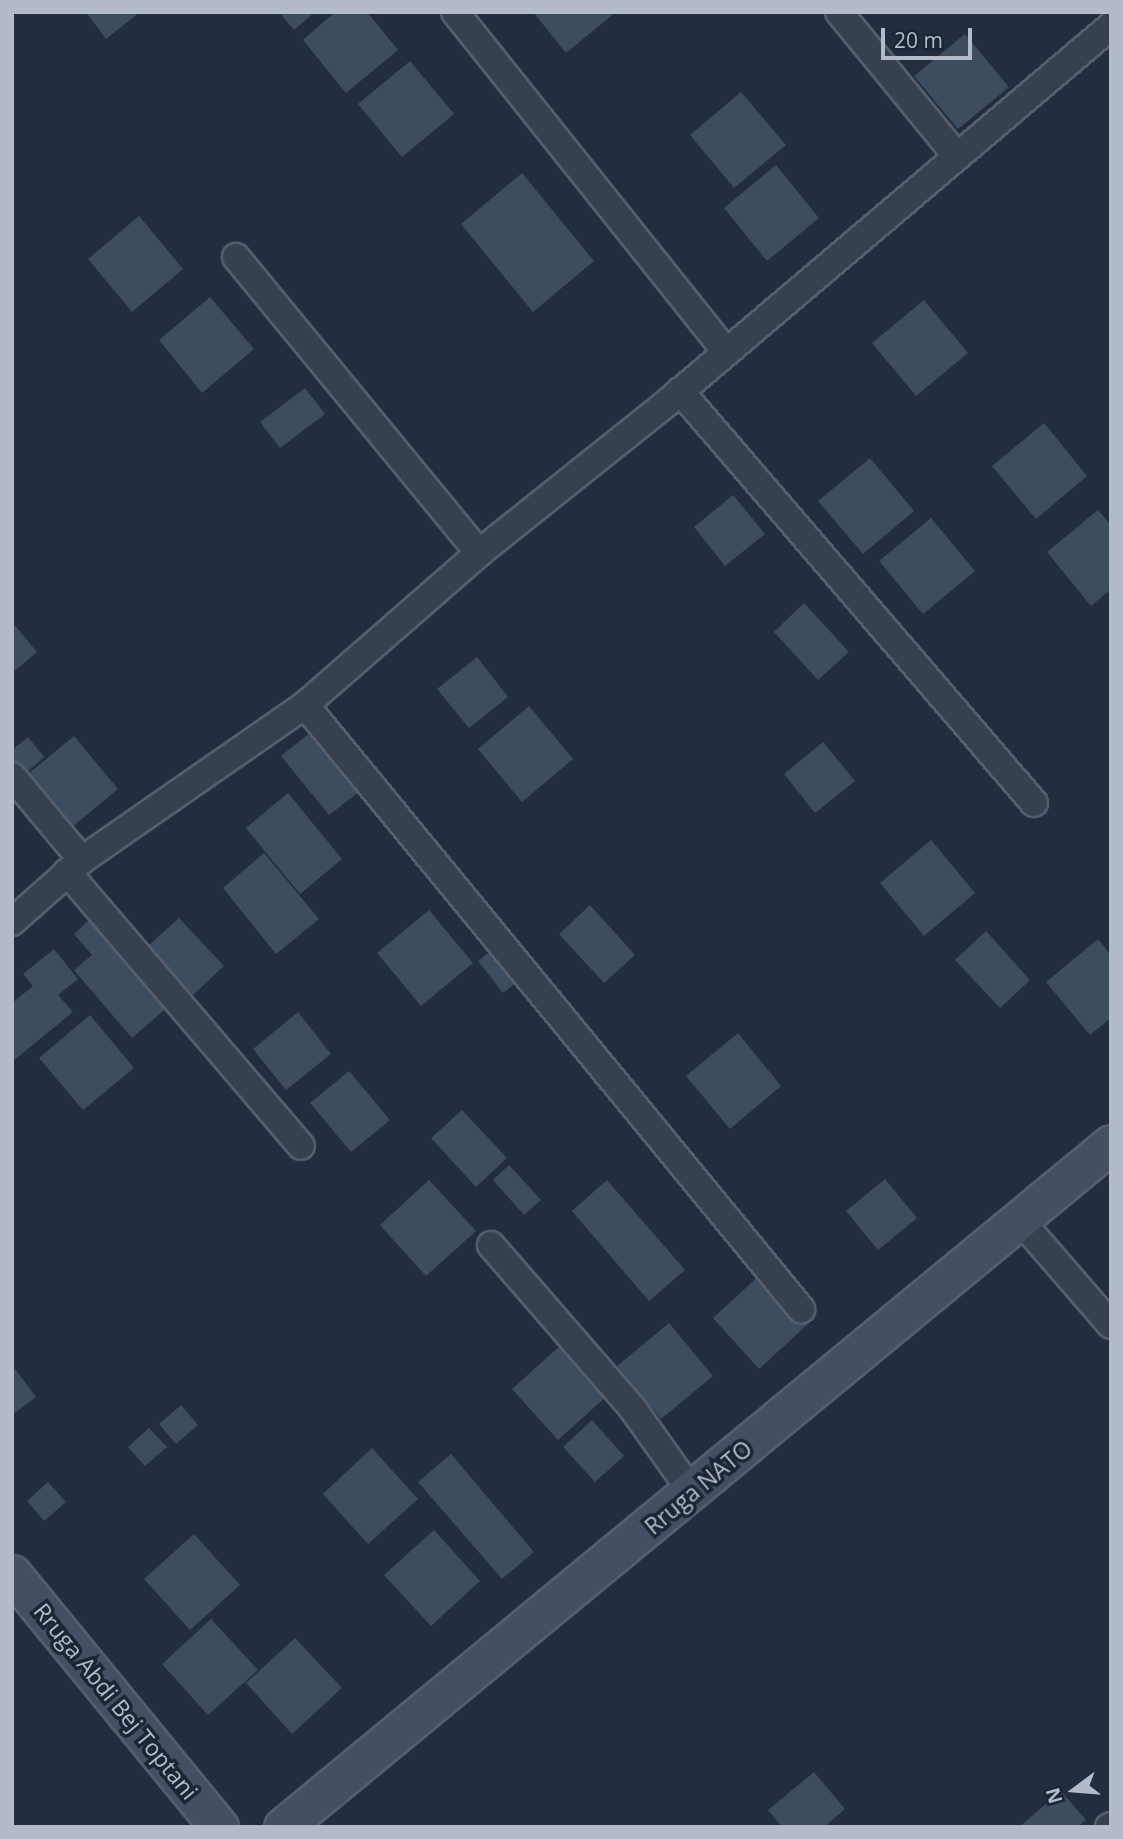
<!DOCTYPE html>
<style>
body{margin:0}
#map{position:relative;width:1123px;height:1839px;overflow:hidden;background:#222e3f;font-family:"Open Sans",sans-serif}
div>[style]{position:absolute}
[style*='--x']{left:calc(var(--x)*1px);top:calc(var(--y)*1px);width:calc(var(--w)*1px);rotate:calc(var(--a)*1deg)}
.building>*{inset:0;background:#3e4c5f}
.roads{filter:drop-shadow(2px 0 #555e6d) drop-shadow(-2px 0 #555e6d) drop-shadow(0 2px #555e6d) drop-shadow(0 -2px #555e6d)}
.minor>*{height:26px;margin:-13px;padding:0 13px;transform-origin:13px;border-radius:13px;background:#37404f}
.secondary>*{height:37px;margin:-18.5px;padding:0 18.5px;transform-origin:18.5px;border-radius:18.5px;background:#444f63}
span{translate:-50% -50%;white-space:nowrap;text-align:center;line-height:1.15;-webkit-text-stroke:7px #1c2534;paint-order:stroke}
.street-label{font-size:23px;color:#b3bbca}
.frame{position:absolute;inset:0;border:14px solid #b3bbca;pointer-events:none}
.north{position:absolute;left:1039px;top:1755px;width:70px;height:70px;-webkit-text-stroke:5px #1c2534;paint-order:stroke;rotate:254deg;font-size:19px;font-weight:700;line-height:28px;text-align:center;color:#b3bbca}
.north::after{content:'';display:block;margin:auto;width:24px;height:32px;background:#b3bbca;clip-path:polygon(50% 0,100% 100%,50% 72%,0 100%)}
.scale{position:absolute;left:881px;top:28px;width:91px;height:32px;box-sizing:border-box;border:4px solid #b3bbca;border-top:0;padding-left:9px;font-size:21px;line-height:24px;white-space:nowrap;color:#b3bbca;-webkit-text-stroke:5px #1c2534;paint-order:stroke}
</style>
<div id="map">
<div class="building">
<i style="clip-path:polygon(86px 12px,140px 12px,106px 39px)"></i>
<i style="clip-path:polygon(279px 12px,315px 12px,294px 30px)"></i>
<i style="clip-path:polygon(335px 12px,367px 12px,398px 50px,346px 93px,303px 40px)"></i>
<i style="clip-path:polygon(533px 12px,616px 12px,566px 53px)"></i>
<i style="clip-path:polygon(965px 34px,1009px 87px,958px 129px,914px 76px)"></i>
<i style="clip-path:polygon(410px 61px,454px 114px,402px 157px,358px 104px)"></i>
<i style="clip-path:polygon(741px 92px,786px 145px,734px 188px,690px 135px)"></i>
<i style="clip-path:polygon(776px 165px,819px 218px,767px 261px,724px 208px)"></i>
<i style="clip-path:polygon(522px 173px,594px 261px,533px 312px,461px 224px)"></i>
<i style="clip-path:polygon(139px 216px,183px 269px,132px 312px,88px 259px)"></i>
<i style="clip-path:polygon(210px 297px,254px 349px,202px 393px,159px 340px)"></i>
<i style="clip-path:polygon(924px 300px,968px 353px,916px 396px,872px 343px)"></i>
<i style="clip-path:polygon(305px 388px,325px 414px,280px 448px,260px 422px)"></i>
<i style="clip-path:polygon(1044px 423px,1087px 476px,1036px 519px,992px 466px)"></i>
<i style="clip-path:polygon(870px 458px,914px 511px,863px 554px,818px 501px)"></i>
<i style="clip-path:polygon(733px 495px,765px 534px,725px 566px,694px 527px)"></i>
<i style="clip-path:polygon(1098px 510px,1111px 525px,1111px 589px,1091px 606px,1047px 552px)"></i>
<i style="clip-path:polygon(931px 518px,975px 571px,923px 614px,879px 561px)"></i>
<i style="clip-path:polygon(804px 603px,849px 652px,818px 680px,774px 632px)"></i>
<i style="clip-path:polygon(12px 622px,37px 652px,12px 673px)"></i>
<i style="clip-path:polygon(477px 657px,508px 697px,469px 728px,437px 689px)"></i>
<i style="clip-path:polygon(529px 706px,573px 759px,522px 802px,478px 749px)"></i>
<i style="clip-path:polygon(311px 732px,360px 791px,329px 815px,281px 756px)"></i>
<i style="clip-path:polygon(74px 736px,118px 789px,66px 832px,22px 779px)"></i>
<i style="clip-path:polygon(28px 737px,44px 757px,23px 776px,12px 763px,12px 750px)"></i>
<i style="clip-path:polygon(823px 742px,855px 781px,815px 813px,784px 774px)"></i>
<i style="clip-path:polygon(288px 793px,342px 859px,300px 894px,246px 828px)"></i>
<i style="clip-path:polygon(931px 840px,975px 893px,924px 936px,880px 883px)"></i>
<i style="clip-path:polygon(264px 853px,319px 919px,276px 954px,223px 888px)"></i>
<i style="clip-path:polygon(590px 905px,635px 955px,604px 983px,559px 934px)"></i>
<i style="clip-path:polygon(429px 910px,473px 963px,421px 1006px,377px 953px)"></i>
<i style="clip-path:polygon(98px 912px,170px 1005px,132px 1038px,74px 970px,92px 955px,74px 934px)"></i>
<i style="clip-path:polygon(179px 918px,224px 966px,193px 995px,148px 946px)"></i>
<i style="clip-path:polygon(986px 931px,1030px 980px,1000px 1008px,955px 960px)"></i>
<i style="clip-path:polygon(1098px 939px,1111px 955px,1111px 1018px,1090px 1035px,1046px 982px)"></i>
<i style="clip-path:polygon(497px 946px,522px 978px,503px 993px,478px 961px)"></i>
<i style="clip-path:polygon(54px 949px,78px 979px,58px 995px,73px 1012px,13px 1061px,12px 1003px,33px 986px,23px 974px)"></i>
<i style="clip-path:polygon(298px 1012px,331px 1054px,286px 1090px,253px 1049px)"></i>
<i style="clip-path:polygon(90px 1015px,134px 1068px,83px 1110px,39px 1058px)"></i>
<i style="clip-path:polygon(738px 1033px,781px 1086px,730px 1129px,686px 1076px)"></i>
<i style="clip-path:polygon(349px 1071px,390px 1120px,351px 1152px,310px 1103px)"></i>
<i style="clip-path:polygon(462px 1110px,507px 1158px,476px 1187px,431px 1138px)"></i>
<i style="clip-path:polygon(509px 1165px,541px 1200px,524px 1215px,493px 1180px)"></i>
<i style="clip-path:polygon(885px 1179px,917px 1218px,878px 1250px,846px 1211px)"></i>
<i style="clip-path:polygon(429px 1180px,476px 1231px,426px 1276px,380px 1225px)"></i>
<i style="clip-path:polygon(607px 1180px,685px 1270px,649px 1301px,572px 1211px)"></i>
<i style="clip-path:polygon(762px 1273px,808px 1324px,759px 1369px,713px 1318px)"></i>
<i style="clip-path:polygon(669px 1323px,713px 1376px,661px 1419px,617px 1366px)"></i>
<i style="clip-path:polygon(562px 1344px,608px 1395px,558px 1440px,512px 1389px)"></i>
<i style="clip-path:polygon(12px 1365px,36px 1397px,12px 1415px)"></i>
<i style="clip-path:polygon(181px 1405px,198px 1425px,176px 1444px,159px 1424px)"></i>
<i style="clip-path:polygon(592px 1420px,624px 1456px,595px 1482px,563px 1447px)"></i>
<i style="clip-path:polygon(149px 1428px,167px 1447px,145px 1466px,128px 1447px)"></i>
<i style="clip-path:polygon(372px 1448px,418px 1499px,368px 1544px,323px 1494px)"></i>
<i style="clip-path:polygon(451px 1454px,534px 1552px,502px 1579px,418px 1482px)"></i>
<i style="clip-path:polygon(48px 1482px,66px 1502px,44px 1521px,27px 1501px)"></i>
<i style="clip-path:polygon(434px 1530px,480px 1581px,431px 1626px,384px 1575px)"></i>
<i style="clip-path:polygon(194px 1534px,240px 1585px,190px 1630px,144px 1579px)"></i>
<i style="clip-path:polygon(211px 1619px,258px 1670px,208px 1715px,162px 1664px)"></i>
<i style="clip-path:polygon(295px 1638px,342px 1688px,292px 1734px,246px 1683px)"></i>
<i style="clip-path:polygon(814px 1772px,845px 1809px,824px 1827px,782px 1827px,768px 1810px)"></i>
<i style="clip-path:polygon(1061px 1791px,1086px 1820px,1077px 1827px,1019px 1827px)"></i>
</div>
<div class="roads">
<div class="minor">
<i style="--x:455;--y:12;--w:434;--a:51.4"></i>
<i style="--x:839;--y:12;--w:186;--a:50.7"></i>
<i style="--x:236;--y:257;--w:383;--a:50.6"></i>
<i style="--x:680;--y:391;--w:543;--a:49.33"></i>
<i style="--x:305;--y:705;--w:782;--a:50.61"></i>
<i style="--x:12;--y:776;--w:109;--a:50.2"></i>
<i style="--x:67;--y:872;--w:360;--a:49.5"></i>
<i style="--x:12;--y:922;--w:94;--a:-41.5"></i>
<i style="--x:82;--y:860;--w:272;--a:-34.8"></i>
<i style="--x:305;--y:705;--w:231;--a:-41.1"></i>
<i style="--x:479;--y:553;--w:242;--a:-38.6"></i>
<i style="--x:668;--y:402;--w:581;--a:-40.32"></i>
<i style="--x:1020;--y:1220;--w:139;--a:49.1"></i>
<i style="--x:491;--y:1245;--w:217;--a:49.1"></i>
<i style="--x:633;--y:1409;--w:102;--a:54.6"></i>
<i style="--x:1109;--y:1827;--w:2;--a:-27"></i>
</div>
<div class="secondary">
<i style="--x:12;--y:1574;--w:327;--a:50.7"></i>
<i style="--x:283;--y:1827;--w:1073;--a:-39.52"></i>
</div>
</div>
<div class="street-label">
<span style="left:698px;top:1487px;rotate:-40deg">Rruga NATO</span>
<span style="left:116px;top:1701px;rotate:51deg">Rruga Abdi Bej Toptani</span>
</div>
<div class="frame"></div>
<div class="north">N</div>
<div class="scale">20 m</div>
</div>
